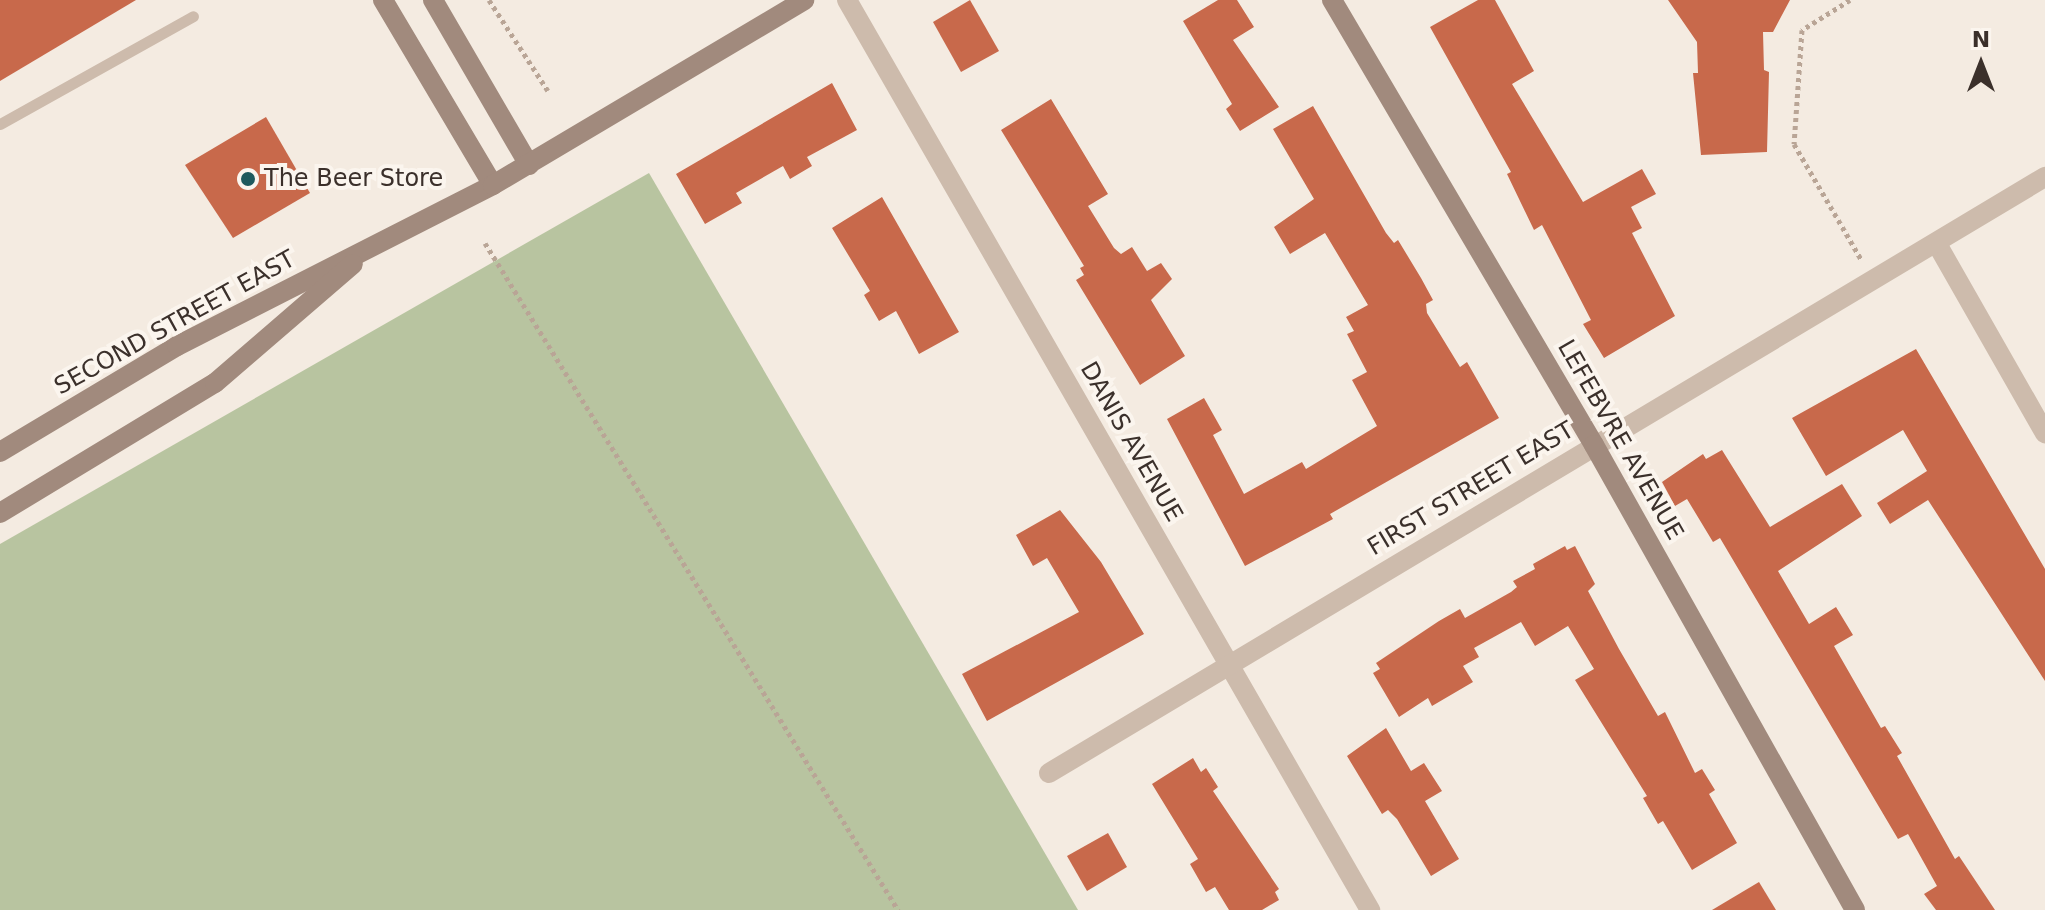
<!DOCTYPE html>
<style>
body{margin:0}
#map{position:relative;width:2045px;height:910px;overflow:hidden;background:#f4ebe1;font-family:"DejaVu Sans",sans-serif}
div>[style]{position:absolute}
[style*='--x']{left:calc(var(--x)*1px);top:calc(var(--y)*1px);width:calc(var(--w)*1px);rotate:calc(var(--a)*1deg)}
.green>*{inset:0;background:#b8c4a0}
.building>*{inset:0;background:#c8694b}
.path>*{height:5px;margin-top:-2.5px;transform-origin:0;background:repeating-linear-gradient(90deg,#b9a596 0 4px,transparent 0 8px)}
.lane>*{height:11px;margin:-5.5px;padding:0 5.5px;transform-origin:5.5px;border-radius:5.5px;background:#cdbbac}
.street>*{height:20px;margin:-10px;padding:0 10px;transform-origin:10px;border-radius:10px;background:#cdbbac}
.secondary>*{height:20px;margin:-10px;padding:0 10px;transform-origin:10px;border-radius:10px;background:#a18a7d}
.dots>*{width:22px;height:22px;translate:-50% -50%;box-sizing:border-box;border:4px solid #fbf5ee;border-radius:50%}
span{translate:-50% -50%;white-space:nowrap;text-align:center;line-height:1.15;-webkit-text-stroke:8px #fbf5ee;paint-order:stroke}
.poi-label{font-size:24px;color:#3b302b}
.left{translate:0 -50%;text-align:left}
.street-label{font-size:24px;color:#3b302b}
.north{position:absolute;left:1941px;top:24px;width:80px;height:80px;-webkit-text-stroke:6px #fbf5ee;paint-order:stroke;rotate:0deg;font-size:22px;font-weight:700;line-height:32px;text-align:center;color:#3b302b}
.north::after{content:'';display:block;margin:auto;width:28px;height:36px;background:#3b302b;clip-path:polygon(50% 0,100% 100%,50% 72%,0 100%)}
</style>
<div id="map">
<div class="green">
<i style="clip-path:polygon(649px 173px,1078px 910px,0 910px,0 544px)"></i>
</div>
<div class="building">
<i style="clip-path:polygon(0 0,136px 0,0 81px)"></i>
<i style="clip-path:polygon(970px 0,999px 51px,961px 72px,933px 22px)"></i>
<i style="clip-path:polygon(1218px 0,1237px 0,1254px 27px,1233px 40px,1279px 107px,1240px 131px,1226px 109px,1232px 104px,1183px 21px)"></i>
<i style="clip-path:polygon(1478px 0,1495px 0,1534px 71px,1512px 84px,1583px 202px,1642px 169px,1656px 194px,1631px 207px,1642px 228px,1632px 233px,1675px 316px,1604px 358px,1583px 324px,1591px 320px,1542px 225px,1534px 230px,1507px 174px,1511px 172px,1430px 27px)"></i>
<i style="clip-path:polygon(1668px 0,1790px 0,1773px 32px,1763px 32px,1764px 70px,1769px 72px,1767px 152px,1701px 155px,1693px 73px,1698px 73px,1697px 42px)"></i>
<i style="clip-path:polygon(832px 83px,857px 130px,807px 157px,812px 166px,790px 179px,783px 166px,736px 193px,742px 203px,705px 224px,676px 174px)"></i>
<i style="clip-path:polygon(1051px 99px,1108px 194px,1088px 206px,1114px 248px,1121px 254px,1132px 247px,1147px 271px,1161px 263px,1172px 279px,1151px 300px,1185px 356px,1140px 385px,1076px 280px,1084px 275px,1080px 268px,1084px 266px,1001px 130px)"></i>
<i style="clip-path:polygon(1313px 106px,1386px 233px,1394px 243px,1398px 240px,1421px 278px,1433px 300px,1426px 304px,1427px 313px,1460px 367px,1467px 362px,1499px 418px,1330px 514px,1333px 519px,1245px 566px,1167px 419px,1204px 398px,1222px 430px,1213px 435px,1244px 494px,1302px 462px,1306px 469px,1377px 426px,1352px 380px,1367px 372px,1347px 334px,1354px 331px,1346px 317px,1368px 305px,1325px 233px,1290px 254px,1274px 227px,1314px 199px,1273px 129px)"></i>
<i style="clip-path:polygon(266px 117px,310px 193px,233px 238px,185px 165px)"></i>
<i style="clip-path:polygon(882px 197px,959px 332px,919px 354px,896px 311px,879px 321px,864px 295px,870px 291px,832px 228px)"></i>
<i style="clip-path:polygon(1916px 349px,2045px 569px,2045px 681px,1928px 500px,1890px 524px,1877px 503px,1927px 471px,1903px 430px,1826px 476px,1792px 418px)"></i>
<i style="clip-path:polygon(1722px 450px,1770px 527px,1842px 484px,1862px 516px,1778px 571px,1809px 624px,1836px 607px,1853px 635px,1834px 646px,1881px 728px,1885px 726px,1902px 753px,1897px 756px,1955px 859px,1959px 856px,1995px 910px,1936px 910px,1924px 894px,1937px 886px,1908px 834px,1898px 839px,1720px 538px,1713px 542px,1687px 499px,1675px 506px,1662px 482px,1703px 454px,1706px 459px)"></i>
<i style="clip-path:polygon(1060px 510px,1101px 562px,1144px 634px,987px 721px,962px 674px,1079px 612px,1047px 558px,1033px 566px,1016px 535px)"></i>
<i style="clip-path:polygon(1565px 546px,1567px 550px,1575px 546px,1595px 584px,1588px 591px,1619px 649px,1658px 716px,1665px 712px,1695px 773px,1702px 769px,1715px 790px,1709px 794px,1737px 843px,1692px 870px,1663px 821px,1658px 824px,1643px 798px,1647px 796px,1575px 680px,1594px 669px,1568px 626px,1535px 646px,1521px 622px,1474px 648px,1479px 657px,1463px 666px,1473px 682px,1432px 706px,1428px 698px,1399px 717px,1373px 673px,1380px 669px,1376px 663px,1439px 621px,1460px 609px,1465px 618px,1511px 592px,1517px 587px,1513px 581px,1535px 569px,1533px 564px)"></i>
<i style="clip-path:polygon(1386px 728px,1411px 771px,1424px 763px,1442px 791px,1425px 801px,1459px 859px,1431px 876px,1397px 819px,1388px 810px,1382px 814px,1347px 756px)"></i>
<i style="clip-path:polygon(1193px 758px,1201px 772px,1206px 768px,1218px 787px,1213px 791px,1279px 889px,1275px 892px,1279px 900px,1262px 910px,1229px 910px,1215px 887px,1206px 892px,1190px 864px,1198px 859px,1152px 784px)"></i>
<i style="clip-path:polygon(1108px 833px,1127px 867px,1087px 891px,1067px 856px)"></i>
<i style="clip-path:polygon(1759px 882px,1776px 910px,1712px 910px)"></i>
</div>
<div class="path">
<i style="--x:489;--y:0;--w:108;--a:57"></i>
<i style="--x:1850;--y:0;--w:57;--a:148"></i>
<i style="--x:1802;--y:30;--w:114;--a:94"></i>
<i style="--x:1794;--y:144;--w:133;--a:59.8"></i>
<i style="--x:485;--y:243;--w:785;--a:58.23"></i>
</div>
<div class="lane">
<i style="--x:0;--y:124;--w:221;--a:-29.2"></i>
</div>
<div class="street">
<i style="--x:847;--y:0;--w:1050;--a:60.11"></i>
<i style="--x:1937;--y:244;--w:218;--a:60.3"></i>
<i style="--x:1049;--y:773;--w:1161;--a:-30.9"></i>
</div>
<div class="secondary">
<i style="--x:383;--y:0;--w:215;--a:59.3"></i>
<i style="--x:433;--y:0;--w:191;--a:59.8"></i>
<i style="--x:1332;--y:0;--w:516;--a:59.51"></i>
<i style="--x:1594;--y:445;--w:533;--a:60.69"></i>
<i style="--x:0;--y:452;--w:206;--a:-30.9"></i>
<i style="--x:177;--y:346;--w:355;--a:-27"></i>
<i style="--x:493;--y:185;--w:362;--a:-30.7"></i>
<i style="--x:0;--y:513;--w:251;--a:-31.2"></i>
<i style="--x:215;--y:383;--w:182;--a:-40.8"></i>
</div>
<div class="dots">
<i style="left:248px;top:179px;background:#1f5a5e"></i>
</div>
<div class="poi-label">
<span class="left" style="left:264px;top:179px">The Beer Store</span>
</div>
<div class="street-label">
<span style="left:175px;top:323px;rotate:-29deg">SECOND STREET EAST</span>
<span style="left:1620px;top:440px;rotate:60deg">LEFEBVRE AVENUE</span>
<span style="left:1131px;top:442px;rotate:60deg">DANIS AVENUE</span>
<span style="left:1471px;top:489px;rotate:-31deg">FIRST STREET EAST</span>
</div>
<div class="north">N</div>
</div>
